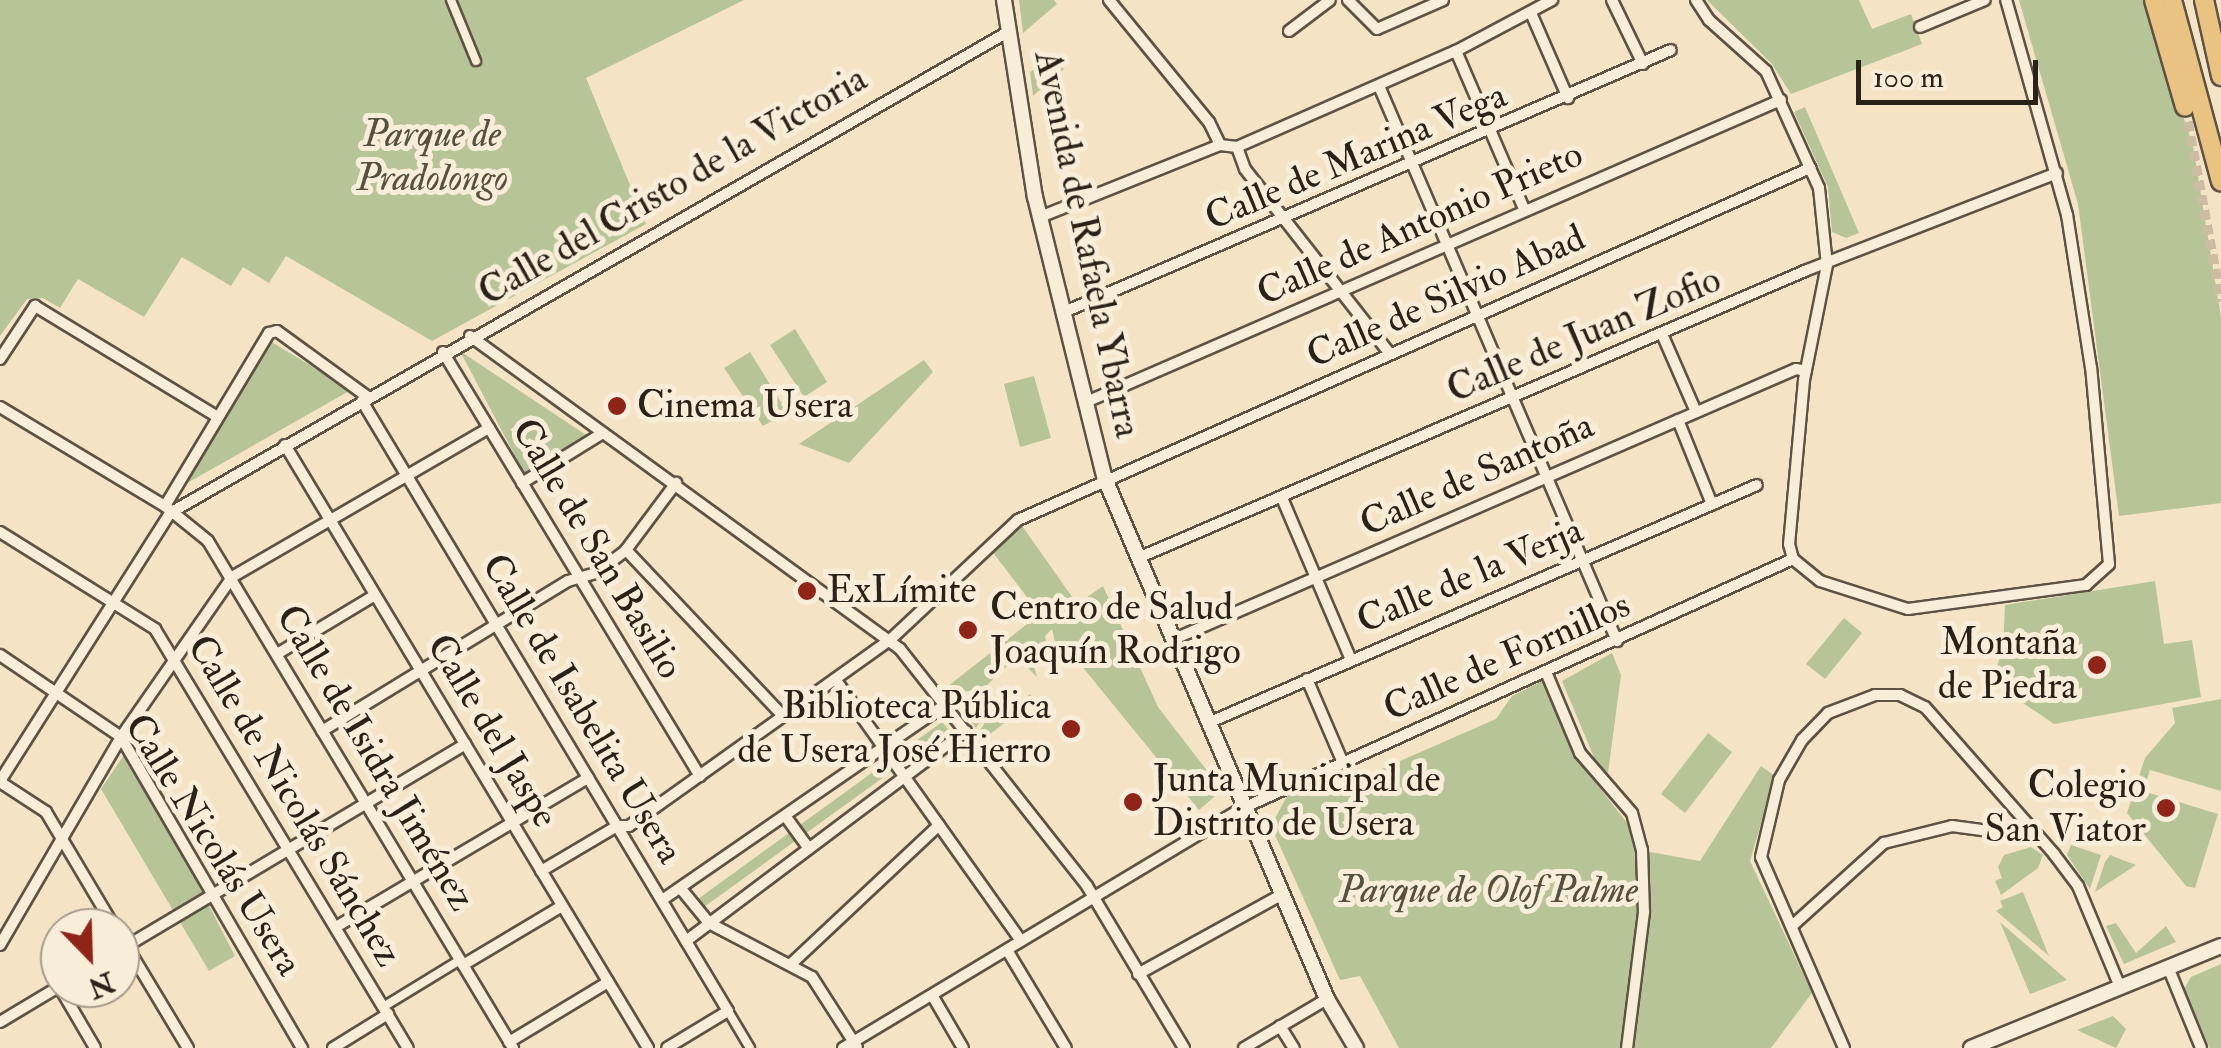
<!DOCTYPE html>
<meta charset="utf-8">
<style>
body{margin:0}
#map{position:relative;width:2221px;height:1048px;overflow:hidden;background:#f5e3c5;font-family:"IM FELL Double Pica",serif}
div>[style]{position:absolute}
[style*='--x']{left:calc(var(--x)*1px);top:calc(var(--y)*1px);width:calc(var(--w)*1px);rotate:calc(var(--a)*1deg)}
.green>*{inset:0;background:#b7c498}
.minor-tunnel>*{height:10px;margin-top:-5px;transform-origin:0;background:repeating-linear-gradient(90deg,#ccbca2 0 10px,transparent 0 15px)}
.roads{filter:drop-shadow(2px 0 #5d5243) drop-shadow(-2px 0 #5d5243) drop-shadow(0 2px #5d5243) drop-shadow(0 -2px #5d5243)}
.pedestrian>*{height:8px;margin:-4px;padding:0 4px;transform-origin:4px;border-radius:4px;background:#f8edd9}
.minor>*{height:10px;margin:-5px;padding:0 5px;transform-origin:5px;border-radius:5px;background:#f8edd9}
.secondary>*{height:14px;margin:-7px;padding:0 7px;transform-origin:7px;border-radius:7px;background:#f8edd9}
.motorway>*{height:18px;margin:-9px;padding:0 9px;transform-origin:9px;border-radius:9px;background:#eac282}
.dots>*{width:28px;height:28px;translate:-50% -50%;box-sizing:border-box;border:5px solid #f8edd9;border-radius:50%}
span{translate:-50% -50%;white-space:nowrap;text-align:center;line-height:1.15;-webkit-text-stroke:10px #f8edd9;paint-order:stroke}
.park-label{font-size:38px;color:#54523e;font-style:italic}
.street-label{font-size:38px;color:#2a2118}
.poi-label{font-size:38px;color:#2a2118}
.left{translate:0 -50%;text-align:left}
.right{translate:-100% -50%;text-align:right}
.north{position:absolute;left:40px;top:908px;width:100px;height:100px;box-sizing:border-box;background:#f8edd9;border:2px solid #a69b8c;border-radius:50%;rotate:157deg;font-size:28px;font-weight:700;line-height:40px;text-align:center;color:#2a2118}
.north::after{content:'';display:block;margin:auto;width:35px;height:45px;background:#8f2418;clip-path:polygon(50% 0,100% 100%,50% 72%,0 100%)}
.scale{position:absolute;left:1856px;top:60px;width:182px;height:45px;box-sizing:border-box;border:5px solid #2a2118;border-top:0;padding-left:12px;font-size:30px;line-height:35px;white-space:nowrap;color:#2a2118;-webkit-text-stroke:8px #f8edd9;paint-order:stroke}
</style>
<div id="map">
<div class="green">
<i style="clip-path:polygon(0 0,744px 0,586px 78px,646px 224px,432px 341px,286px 256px,269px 283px,243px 267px,231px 286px,182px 257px,144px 317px,78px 279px,60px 308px,43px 298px,27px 299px,0 336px)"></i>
<i style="clip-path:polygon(1019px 0,1054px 0,1057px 4px,1023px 33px)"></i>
<i style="clip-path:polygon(1707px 0,1859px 0,1872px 29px,1911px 14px,1922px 44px,1791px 94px,1772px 64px)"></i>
<i style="clip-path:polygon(2019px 0,2145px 0,2193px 146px,2221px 317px,2221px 503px,2119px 516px,2078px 204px)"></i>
<i style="clip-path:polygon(1051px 56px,1064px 69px,1033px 96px,1030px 72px)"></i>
<i style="clip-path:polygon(1805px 107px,1859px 233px,1846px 238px,1832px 232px,1828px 187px,1794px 112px)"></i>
<i style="clip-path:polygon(795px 329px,827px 382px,804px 397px,770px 345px)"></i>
<i style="clip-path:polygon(270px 341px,351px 390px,182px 486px,182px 484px)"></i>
<i style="clip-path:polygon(460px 351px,586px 435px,524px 473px)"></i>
<i style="clip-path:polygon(750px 352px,787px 412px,763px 426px,724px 368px)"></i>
<i style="clip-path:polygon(924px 360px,933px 372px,849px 463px,799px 444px)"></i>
<i style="clip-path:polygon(1034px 376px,1051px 438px,1020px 447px,1004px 384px)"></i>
<i style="clip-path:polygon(1018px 520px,1077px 604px,1103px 586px,1158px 707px,1222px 790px,1199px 810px,1072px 654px,1060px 663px,1052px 629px,1045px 636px,1052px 664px,1029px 649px,1037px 677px,1023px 663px,1011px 662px,984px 688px,947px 695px,943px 690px,1040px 614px,988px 546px)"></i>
<i style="clip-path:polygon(2155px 581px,2164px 644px,2192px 640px,2201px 697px,2054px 724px,1992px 682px,2003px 648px,2005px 605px)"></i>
<i style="clip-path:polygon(1844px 618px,1862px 633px,1825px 679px,1806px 664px)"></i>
<i style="clip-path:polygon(1612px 653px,1621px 675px,1608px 773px,1596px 762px,1562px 681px)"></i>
<i style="clip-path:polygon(1542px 681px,1573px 754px,1650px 852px,1700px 861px,1761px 766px,1775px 776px,1750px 861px,1812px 993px,1771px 1048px,1399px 1048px,1360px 976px,1340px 980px,1271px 826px,1288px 794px,1301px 787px,1320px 796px,1496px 719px,1512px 696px)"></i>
<i style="clip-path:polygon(987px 692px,993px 700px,976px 728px,955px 700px)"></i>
<i style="clip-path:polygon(1030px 694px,1034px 700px,985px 738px,980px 731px,996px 703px,1005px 714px)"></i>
<i style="clip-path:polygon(2221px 699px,2221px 791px,2150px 770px,2143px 791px,2218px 814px,2195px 888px,2186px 886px,2127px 813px,2145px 758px,2175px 723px,2172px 708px)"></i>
<i style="clip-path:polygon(942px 722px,949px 730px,704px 907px,698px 899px)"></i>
<i style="clip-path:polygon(1708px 733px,1732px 752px,1685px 813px,1661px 794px)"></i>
<i style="clip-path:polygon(128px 749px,235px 956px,209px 971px,101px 789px)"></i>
<i style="clip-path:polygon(2071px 845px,2101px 855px,2090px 889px,2067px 855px)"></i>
<i style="clip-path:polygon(2031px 847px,2043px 855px,2038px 868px,2001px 895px,1995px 881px,2002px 878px,1998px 867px,2004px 855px)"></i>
<i style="clip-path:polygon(2110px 855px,2136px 865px,2095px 892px,2105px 862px)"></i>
<i style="clip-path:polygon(2023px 892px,2049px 956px,1996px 911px,2003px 907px,2000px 901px)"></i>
<i style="clip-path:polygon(2000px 922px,2067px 980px,2030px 994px)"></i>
<i style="clip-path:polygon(2116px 923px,2136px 953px,2166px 926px,2176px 942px,2124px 964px,2106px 926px)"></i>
<i style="clip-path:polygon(2221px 964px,2221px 1048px,2210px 1048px,2184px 989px,2191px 977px)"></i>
<i style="clip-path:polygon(2113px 1016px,2126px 1029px,2116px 1048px,2077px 1030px)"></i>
</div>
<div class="minor-tunnel">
<i style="--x:2185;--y:107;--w:198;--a:79.5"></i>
</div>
<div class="roads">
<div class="pedestrian">
<i style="--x:451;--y:0;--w:66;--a:67.7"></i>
<i style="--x:383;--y:1007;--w:90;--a:-31.4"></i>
<i style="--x:728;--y:1011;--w:43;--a:59.3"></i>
</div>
<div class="minor">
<i style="--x:1109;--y:0;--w:158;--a:50.7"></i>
<i style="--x:1209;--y:122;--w:25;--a:64"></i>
<i style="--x:1220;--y:145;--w:17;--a:7"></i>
<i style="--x:1237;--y:147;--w:23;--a:70"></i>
<i style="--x:1245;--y:169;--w:235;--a:51.9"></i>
<i style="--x:1348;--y:0;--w:41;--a:45"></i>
<i style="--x:1377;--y:29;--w:72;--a:-23.7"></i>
<i style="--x:1612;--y:0;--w:71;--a:64.2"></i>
<i style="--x:1696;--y:0;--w:24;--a:57"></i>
<i style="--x:1709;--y:20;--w:76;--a:41.8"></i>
<i style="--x:1766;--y:71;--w:128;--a:65.6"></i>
<i style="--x:1819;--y:188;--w:77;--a:84.1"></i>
<i style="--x:1827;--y:265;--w:117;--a:101.3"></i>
<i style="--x:1804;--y:380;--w:165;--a:95.2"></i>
<i style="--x:1789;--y:544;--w:16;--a:75"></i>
<i style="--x:1531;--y:13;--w:93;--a:66.5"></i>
<i style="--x:1920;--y:27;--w:70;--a:-22.6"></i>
<i style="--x:1289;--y:31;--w:51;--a:-37.1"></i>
<i style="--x:1456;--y:51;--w:174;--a:66.7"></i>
<i style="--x:1379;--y:86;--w:604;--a:66.79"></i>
<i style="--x:1237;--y:147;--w:239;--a:-23.7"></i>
<i style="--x:1456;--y:51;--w:109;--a:-28"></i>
<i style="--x:1040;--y:217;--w:194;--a:-21.8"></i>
<i style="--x:1062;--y:313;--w:663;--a:-23.36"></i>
<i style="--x:1662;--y:334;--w:85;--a:66.4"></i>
<i style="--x:470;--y:336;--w:532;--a:36.05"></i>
<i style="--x:900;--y:649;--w:302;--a:51.7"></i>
<i style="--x:1087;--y:886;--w:189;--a:59.1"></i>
<i style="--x:443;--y:352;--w:496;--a:58.8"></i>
<i style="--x:0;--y:359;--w:64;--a:-56.6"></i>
<i style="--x:35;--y:306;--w:210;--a:31.3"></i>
<i style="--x:362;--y:401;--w:711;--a:59.04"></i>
<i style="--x:728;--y:1011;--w:71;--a:148.8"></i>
<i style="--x:1084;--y:403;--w:760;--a:-23.5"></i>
<i style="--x:0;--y:407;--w:192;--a:31"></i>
<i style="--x:165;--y:506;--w:55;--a:39.1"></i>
<i style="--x:208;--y:541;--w:592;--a:58.97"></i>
<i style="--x:1678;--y:420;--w:91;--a:68"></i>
<i style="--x:285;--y:445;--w:704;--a:58.95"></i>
<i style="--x:522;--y:483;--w:95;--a:-31.7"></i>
<i style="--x:1282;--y:498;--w:176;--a:66.9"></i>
<i style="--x:165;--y:506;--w:202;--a:-59"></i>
<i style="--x:269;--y:333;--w:8;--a:-14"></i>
<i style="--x:277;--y:331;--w:112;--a:36"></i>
<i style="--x:0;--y:532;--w:183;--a:32"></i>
<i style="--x:155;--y:629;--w:489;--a:58.9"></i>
<i style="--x:626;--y:550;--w:228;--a:46.6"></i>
<i style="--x:1138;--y:558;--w:728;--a:-23.29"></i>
<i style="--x:1807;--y:270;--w:268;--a:-21.2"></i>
<i style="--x:1793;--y:559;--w:35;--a:39"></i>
<i style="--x:1820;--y:581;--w:92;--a:17.7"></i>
<i style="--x:1908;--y:609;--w:180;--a:-7.7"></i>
<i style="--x:2086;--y:585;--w:31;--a:-42"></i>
<i style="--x:2109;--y:564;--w:197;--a:-95.2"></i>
<i style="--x:2091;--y:368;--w:155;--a:-98.9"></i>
<i style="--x:2067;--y:215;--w:223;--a:-105.8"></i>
<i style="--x:1172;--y:640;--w:680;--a:-23.48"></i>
<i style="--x:1796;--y:369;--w:10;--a:11"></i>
<i style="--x:277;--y:654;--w:114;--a:-31"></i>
<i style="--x:0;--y:655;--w:146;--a:34.1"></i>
<i style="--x:121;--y:737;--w:360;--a:59.8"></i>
<i style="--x:1546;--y:672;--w:88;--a:67.2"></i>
<i style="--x:1580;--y:753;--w:79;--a:49.1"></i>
<i style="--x:1632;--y:813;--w:38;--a:75"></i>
<i style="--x:1642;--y:850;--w:62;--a:88.2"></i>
<i style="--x:1644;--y:912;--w:137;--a:97.1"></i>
<i style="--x:835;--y:679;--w:321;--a:54.6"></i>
<i style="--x:1307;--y:679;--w:91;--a:66.8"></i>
<i style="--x:1208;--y:723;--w:598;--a:-23.44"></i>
<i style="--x:322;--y:731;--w:288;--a:-31.4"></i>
<i style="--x:568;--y:581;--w:29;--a:-16"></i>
<i style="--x:596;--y:573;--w:38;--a:-37"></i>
<i style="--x:626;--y:550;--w:84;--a:-53.3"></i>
<i style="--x:0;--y:781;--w:317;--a:-57.6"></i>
<i style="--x:170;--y:513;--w:966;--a:-29.86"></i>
<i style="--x:0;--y:782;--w:55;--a:33.1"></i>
<i style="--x:46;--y:812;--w:135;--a:59.3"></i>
<i style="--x:786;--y:817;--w:39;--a:54"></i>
<i style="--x:541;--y:871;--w:88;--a:-30.6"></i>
<i style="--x:617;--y:826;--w:12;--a:0"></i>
<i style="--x:629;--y:826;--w:320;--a:-35.5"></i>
<i style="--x:890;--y:640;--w:175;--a:-43.2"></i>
<i style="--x:1018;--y:520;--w:867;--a:-23.96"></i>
<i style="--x:682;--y:890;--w:43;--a:50.7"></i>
<i style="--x:709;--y:923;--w:116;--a:27.7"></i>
<i style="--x:812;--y:977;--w:83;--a:57.3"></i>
<i style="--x:662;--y:900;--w:344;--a:-34.6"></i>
<i style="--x:1792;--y:926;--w:124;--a:-42.1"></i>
<i style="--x:1884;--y:843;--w:70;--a:-14"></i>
<i style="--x:1952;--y:826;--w:82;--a:7.7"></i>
<i style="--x:336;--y:927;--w:293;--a:-30.6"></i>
<i style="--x:120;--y:935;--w:132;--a:59"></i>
<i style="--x:686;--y:941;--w:350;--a:-36.9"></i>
<i style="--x:0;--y:945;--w:241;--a:-59.8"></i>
<i style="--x:121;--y:737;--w:195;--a:-55.2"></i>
<i style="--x:232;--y:577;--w:297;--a:-30.1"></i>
<i style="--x:120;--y:950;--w:402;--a:-30.8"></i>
<i style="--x:1007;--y:950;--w:114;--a:59"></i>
<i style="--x:791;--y:964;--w:203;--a:-43.2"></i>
<i style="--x:463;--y:965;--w:115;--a:-30.8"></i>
<i style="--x:2168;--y:967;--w:87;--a:67.8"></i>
<i style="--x:1138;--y:974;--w:163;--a:-28.9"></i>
<i style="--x:60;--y:988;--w:69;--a:59.7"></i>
<i style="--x:932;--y:995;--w:61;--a:59.7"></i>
<i style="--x:0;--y:1022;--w:70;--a:-31"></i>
<i style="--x:1280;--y:1026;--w:26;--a:58"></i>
<i style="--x:509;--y:1042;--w:116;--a:-31.2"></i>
<i style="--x:333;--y:1048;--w:65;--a:-31.7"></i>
<i style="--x:843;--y:1048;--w:466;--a:-31"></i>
<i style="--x:1243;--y:808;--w:604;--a:-24.36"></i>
<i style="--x:1244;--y:1048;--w:96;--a:-30.6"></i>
<i style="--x:1844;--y:1048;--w:208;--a:-113.5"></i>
<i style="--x:1761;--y:857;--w:79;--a:-76.8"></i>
<i style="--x:1779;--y:780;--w:46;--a:-60.1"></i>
<i style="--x:1802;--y:740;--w:37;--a:-46"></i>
<i style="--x:1828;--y:713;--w:50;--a:-21"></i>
<i style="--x:1875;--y:695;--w:25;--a:0"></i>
<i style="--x:1900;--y:695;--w:28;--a:26"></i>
<i style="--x:1925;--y:707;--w:196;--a:48.7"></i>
<i style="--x:2054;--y:854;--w:40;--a:53"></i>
<i style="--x:2078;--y:886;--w:109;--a:67.4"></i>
</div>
<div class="secondary">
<i style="--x:1004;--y:0;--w:199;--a:81.1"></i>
<i style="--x:1035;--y:197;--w:291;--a:76.1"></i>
<i style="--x:1105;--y:479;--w:565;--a:66.88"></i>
<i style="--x:1327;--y:999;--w:57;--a:59.4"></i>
<i style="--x:1971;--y:1048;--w:270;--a:-22.2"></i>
</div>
<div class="motorway">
<i style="--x:2154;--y:0;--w:111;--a:73.8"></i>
<i style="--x:2172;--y:0;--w:188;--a:74.9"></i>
<i style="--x:2204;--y:0;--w:78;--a:77.4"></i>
</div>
</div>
<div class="dots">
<i style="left:617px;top:406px;background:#8f2418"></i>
<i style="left:807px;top:591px;background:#8f2418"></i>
<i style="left:968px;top:630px;background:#8f2418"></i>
<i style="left:2097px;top:665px;background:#8f2418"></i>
<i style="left:1071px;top:729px;background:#8f2418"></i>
<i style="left:1133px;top:802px;background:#8f2418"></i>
<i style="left:2166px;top:808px;background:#8f2418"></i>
</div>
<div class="park-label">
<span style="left:432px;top:157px">Parque de<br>Pradolongo</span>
<span style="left:1488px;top:891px">Parque de Olof Palme</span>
</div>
<div class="street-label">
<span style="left:1356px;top:157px;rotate:-23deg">Calle de Marina Vega</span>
<span style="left:673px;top:186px;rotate:-30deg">Calle del Cristo de la Victoria</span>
<span style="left:1420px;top:224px;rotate:-24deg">Calle de Antonio Prieto</span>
<span style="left:1087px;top:244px;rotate:78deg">Avenida de Rafaela Ybarra</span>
<span style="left:1446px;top:297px;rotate:-24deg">Calle de Silvio Abad</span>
<span style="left:1584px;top:335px;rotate:-23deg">Calle de Juan Zofio</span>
<span style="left:1477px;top:475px;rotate:-24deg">Calle de Santoña</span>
<span style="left:597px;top:549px;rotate:59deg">Calle de San Basilio</span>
<span style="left:1470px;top:576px;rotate:-23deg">Calle de la Verja</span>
<span style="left:1507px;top:657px;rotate:-24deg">Calle de Fornillos</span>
<span style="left:582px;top:709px;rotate:59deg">Calle de Isabelita Usera</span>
<span style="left:492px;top:731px;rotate:59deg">Calle del Jaspe</span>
<span style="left:375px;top:758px;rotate:59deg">Calle de Isidra Jiménez</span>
<span style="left:294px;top:801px;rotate:59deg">Calle de Nicolás Sánchez</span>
<span style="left:213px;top:845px;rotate:58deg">Calle Nicolás Usera</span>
</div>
<div class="poi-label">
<span class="left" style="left:637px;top:406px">Cinema Usera</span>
<span class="left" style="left:827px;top:591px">ExLímite</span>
<span class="left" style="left:990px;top:630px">Centro de Salud<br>Joaquín Rodrigo</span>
<span class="right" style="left:2077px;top:665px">Montaña<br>de Piedra</span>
<span class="right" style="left:1051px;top:729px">Biblioteca Pública<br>de Usera José Hierro</span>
<span class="left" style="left:1153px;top:802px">Junta Municipal de<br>Distrito de Usera</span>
<span class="right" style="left:2146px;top:808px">Colegio<br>San Viator</span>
</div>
<div class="north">N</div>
<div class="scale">100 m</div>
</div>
